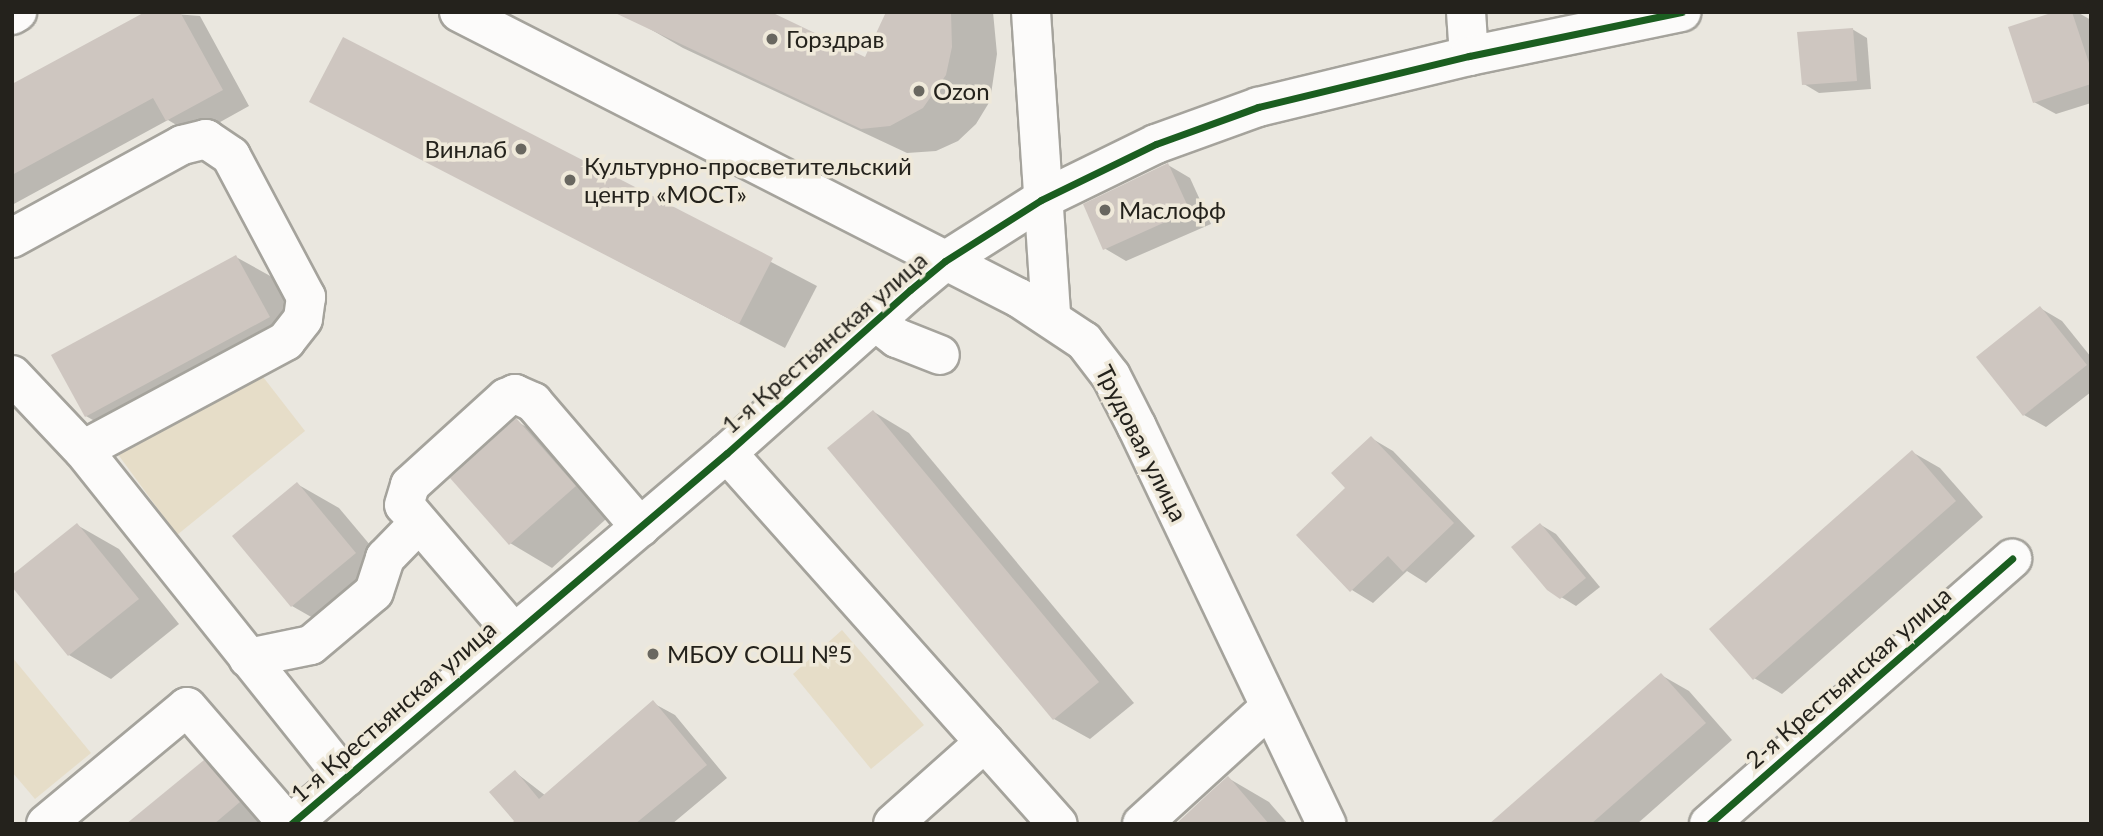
<!DOCTYPE html>
<meta charset="utf-8">
<style>
body{margin:0}
#map{position:relative;width:2103px;height:836px;overflow:hidden;background:#eae7df;font-family:Lato,sans-serif}
div>[style]{position:absolute}
[style*='--x']{left:calc(var(--x)*1px);top:calc(var(--y)*1px);width:calc(var(--w)*1px);rotate:calc(var(--a)*1deg)}
.green>*{inset:0;background:#e6ddc8}
.shadow>*{inset:0;background:#0003}
.building>*{inset:0;background:#cec6c0}
.roads{filter:drop-shadow(2px 0 #a5a39c) drop-shadow(-2px 0 #a5a39c) drop-shadow(0 2px #a5a39c) drop-shadow(0 -2px #a5a39c)}
.minor>*{height:38px;margin:-19px;padding:0 19px;transform-origin:19px;border-radius:19px;background:#fcfbfa}
.major>*{height:38px;margin:-19px;padding:0 19px;transform-origin:19px;border-radius:19px;background:#fcfbfa}
.cycleway>*{height:7px;margin:-3.5px;padding:0 3.5px;transform-origin:3.5px;border-radius:3.5px;background:#1b5e20}
.dots>*{width:19px;height:19px;translate:-50% -50%;box-sizing:border-box;border:4px solid #efe9da;border-radius:50%}
span{translate:-50% -50%;white-space:nowrap;text-align:center;line-height:1.15;-webkit-text-stroke:7px #efe9da;paint-order:stroke}
.poi-label{font-size:24px;color:#24221c}
.left{translate:0 -50%;text-align:left}
.right{translate:-100% -50%;text-align:right}
.street-label{font-size:24px;color:#24221c}
.frame{position:absolute;inset:0;border:14px solid #24221c;pointer-events:none}
</style>
<div id="map">
<div class="green">
<i style="clip-path:polygon(260px 373px,305px 431px,177px 535px,117px 453px)"></i>
<i style="clip-path:polygon(842px 630px,924px 725px,871px 769px,793px 674px)"></i>
<i style="clip-path:polygon(12px 657px,91px 753px,35px 799px,12px 772px)"></i>
</div>
<div class="shadow">
<i style="clip-path:polygon(149px 12px,200px 16px,249px 106px,195px 136px,168px 120px,12px 205px,12px 86px)"></i>
<i style="clip-path:polygon(887px 12px,993px 12px,997px 54px,990px 101px,976px 124px,958px 141px,936px 151px,907px 153px,683px 48px,638px 22px,866px 60px)"></i>
<i style="clip-path:polygon(2059px 12px,2077px 12px,2091px 20px,2091px 103px,2056px 114px,2034px 102px)"></i>
<i style="clip-path:polygon(1852px 29px,1867px 38px,1871px 89px,1819px 93px,1804px 84px)"></i>
<i style="clip-path:polygon(343px 39px,817px 286px,785px 348px,312px 101px)"></i>
<i style="clip-path:polygon(1168px 165px,1190px 178px,1211px 224px,1126px 261px,1104px 248px)"></i>
<i style="clip-path:polygon(236px 257px,272px 277px,305px 338px,122px 437px,86px 416px)"></i>
<i style="clip-path:polygon(2040px 308px,2062px 321px,2091px 357px,2091px 392px,2046px 427px,2024px 415px)"></i>
<i style="clip-path:polygon(874px 412px,909px 433px,1134px 703px,1090px 739px,1054px 719px)"></i>
<i style="clip-path:polygon(516px 421px,558px 445px,616px 510px,552px 568px,510px 543px)"></i>
<i style="clip-path:polygon(1371px 438px,1393px 451px,1475px 536px,1426px 583px,1407px 571px,1373px 603px,1352px 590px,1348px 488px)"></i>
<i style="clip-path:polygon(1912px 452px,1940px 468px,1983px 517px,1782px 694px,1754px 678px)"></i>
<i style="clip-path:polygon(297px 484px,339px 508px,397px 577px,334px 630px,292px 606px)"></i>
<i style="clip-path:polygon(77px 525px,119px 549px,179px 624px,111px 679px,69px 655px)"></i>
<i style="clip-path:polygon(1541px 525px,1556px 534px,1600px 587px,1576px 606px,1548px 589px)"></i>
<i style="clip-path:polygon(1661px 675px,1689px 691px,1732px 740px,1637px 824px,1492px 824px)"></i>
<i style="clip-path:polygon(653px 703px,675px 715px,727px 778px,672px 824px,515px 824px,515px 772px,546px 796px)"></i>
<i style="clip-path:polygon(204px 762px,246px 786px,277px 824px,129px 824px)"></i>
<i style="clip-path:polygon(1228px 778px,1269px 802px,1288px 824px,1179px 824px)"></i>
</div>
<div class="building">
<i style="clip-path:polygon(145px 12px,180px 12px,223px 90px,166px 121px,153px 98px,12px 175px,12px 84px)"></i>
<i style="clip-path:polygon(613px 12px,771px 12px,865px 57px,886px 12px,951px 12px,952px 47px,946px 75px,923px 108px,890px 126px,861px 129px)"></i>
<i style="clip-path:polygon(2054px 12px,2072px 12px,2091px 69px,2091px 84px,2033px 103px,2008px 27px)"></i>
<i style="clip-path:polygon(1853px 28px,1857px 81px,1802px 85px,1797px 32px)"></i>
<i style="clip-path:polygon(343px 37px,773px 258px,739px 324px,309px 102px)"></i>
<i style="clip-path:polygon(1168px 163px,1190px 211px,1103px 250px,1083px 204px)"></i>
<i style="clip-path:polygon(236px 255px,270px 317px,85px 417px,51px 355px)"></i>
<i style="clip-path:polygon(2040px 306px,2087px 365px,2023px 416px,1976px 357px)"></i>
<i style="clip-path:polygon(873px 410px,1099px 682px,1053px 720px,827px 448px)"></i>
<i style="clip-path:polygon(516px 418px,576px 486px,509px 545px,450px 478px)"></i>
<i style="clip-path:polygon(1371px 436px,1454px 523px,1403px 572px,1388px 556px,1350px 592px,1296px 535px,1345px 488px,1331px 473px)"></i>
<i style="clip-path:polygon(1912px 450px,1956px 501px,1753px 680px,1709px 629px)"></i>
<i style="clip-path:polygon(297px 482px,356px 553px,291px 607px,232px 536px)"></i>
<i style="clip-path:polygon(77px 523px,139px 599px,68px 656px,12px 587px,12px 575px)"></i>
<i style="clip-path:polygon(1540px 523px,1586px 578px,1560px 599px,1547px 590px,1511px 547px)"></i>
<i style="clip-path:polygon(1661px 673px,1706px 723px,1591px 824px,1489px 824px)"></i>
<i style="clip-path:polygon(653px 700px,707px 765px,635px 824px,511px 824px,514px 821px,489px 792px,515px 770px,539px 799px)"></i>
<i style="clip-path:polygon(204px 760px,240px 802px,214px 824px,126px 824px)"></i>
<i style="clip-path:polygon(1228px 776px,1269px 824px,1176px 824px,1208px 794px)"></i>
</div>
<div class="roads">
<div class="minor">
<i style="--x:1031;--y:12;--w:306;--a:86.2"></i>
<i style="--x:1466;--y:12;--w:44;--a:86.1"></i>
<i style="--x:12;--y:238;--w:194;--a:-28.7"></i>
<i style="--x:182;--y:145;--w:25;--a:-14"></i>
<i style="--x:206;--y:139;--w:30;--a:34"></i>
<i style="--x:231;--y:156;--w:160;--a:62"></i>
<i style="--x:306;--y:297;--w:22;--a:98"></i>
<i style="--x:303;--y:319;--w:28;--a:128"></i>
<i style="--x:286;--y:341;--w:230;--a:151.8"></i>
<i style="--x:875;--y:321;--w:28;--a:38"></i>
<i style="--x:897;--y:338;--w:46;--a:21.6"></i>
<i style="--x:12;--y:375;--w:103;--a:46.6"></i>
<i style="--x:83;--y:450;--w:420;--a:51.4"></i>
<i style="--x:727;--y:453;--w:497;--a:48.3"></i>
<i style="--x:513;--y:632;--w:167;--a:-130.6"></i>
<i style="--x:404;--y:505;--w:21;--a:-73"></i>
<i style="--x:410;--y:485;--w:130;--a:-42.2"></i>
<i style="--x:506;--y:398;--w:10;--a:-24"></i>
<i style="--x:515;--y:394;--w:20;--a:24"></i>
<i style="--x:533;--y:402;--w:165;--a:49.4"></i>
<i style="--x:248;--y:658;--w:64;--a:-11.7"></i>
<i style="--x:311;--y:645;--w:82;--a:-40.1"></i>
<i style="--x:374;--y:592;--w:36;--a:-72"></i>
<i style="--x:385;--y:558;--w:46;--a:-45.9"></i>
<i style="--x:46;--y:824;--w:183;--a:-39.7"></i>
<i style="--x:187;--y:707;--w:155;--a:49.2"></i>
<i style="--x:291;--y:824;--w:572;--a:-40.4"></i>
<i style="--x:727;--y:453;--w:245;--a:-41.7"></i>
<i style="--x:910;--y:290;--w:45;--a:-39.6"></i>
<i style="--x:945;--y:261;--w:114;--a:-32.4"></i>
<i style="--x:1041;--y:200;--w:128;--a:-26"></i>
<i style="--x:1156;--y:144;--w:109;--a:-19.9"></i>
<i style="--x:1258;--y:107;--w:217;--a:-13.6"></i>
<i style="--x:1469;--y:56;--w:217;--a:-11.7"></i>
<i style="--x:893;--y:824;--w:123;--a:-41.7"></i>
<i style="--x:1142;--y:824;--w:172;--a:-42.4"></i>
<i style="--x:1709;--y:824;--w:403;--a:-41.2"></i>
</div>
<div class="major">
<i style="--x:459;--y:12;--w:629;--a:27.05"></i>
<i style="--x:1019;--y:298;--w:78;--a:33.5"></i>
<i style="--x:1084;--y:341;--w:44;--a:52.4"></i>
<i style="--x:1111;--y:376;--w:57;--a:63"></i>
<i style="--x:1137;--y:427;--w:440;--a:64.5"></i>
<i style="--x:12;--y:15;--w:6;--a:-31"></i>
</div>
</div>
<div class="cycleway">
<i style="--x:291;--y:824;--w:572;--a:-40.4"></i>
<i style="--x:727;--y:453;--w:245;--a:-41.7"></i>
<i style="--x:910;--y:290;--w:45;--a:-39.6"></i>
<i style="--x:945;--y:261;--w:114;--a:-32.4"></i>
<i style="--x:1041;--y:200;--w:128;--a:-26"></i>
<i style="--x:1156;--y:144;--w:109;--a:-19.9"></i>
<i style="--x:1258;--y:107;--w:217;--a:-13.6"></i>
<i style="--x:1469;--y:56;--w:217;--a:-11.7"></i>
<i style="--x:1709;--y:824;--w:403;--a:-41.2"></i>
</div>
<div class="dots">
<i style="left:772px;top:39px;background:#696760"></i>
<i style="left:919px;top:91px;background:#696760"></i>
<i style="left:521px;top:149px;background:#696760"></i>
<i style="left:570px;top:180px;background:#696760"></i>
<i style="left:1105px;top:210px;background:#696760"></i>
<i style="left:653px;top:654px;background:#696760"></i>
</div>
<div class="poi-label">
<span class="left" style="left:786px;top:39px">Горздрав</span>
<span class="left" style="left:933px;top:91px">Ozon</span>
<span class="right" style="left:507px;top:149px">Винлаб</span>
<span class="left" style="left:584px;top:180px">Культурно-просветительский<br>центр «МОСТ»</span>
<span class="left" style="left:1119px;top:210px">Маслофф</span>
<span class="left" style="left:667px;top:654px">МБОУ СОШ №5</span>
</div>
<div class="street-label">
<span style="left:824px;top:342px;rotate:-41deg">1-я Крестьянская улица</span>
<span style="left:1142px;top:443px;rotate:63deg">Трудовая улица</span>
<span style="left:1848px;top:677px;rotate:-41deg">2-я Крестьянская улица</span>
<span style="left:393px;top:711px;rotate:-41deg">1-я Крестьянская улица</span>
</div>
<div class="frame"></div>
</div>
